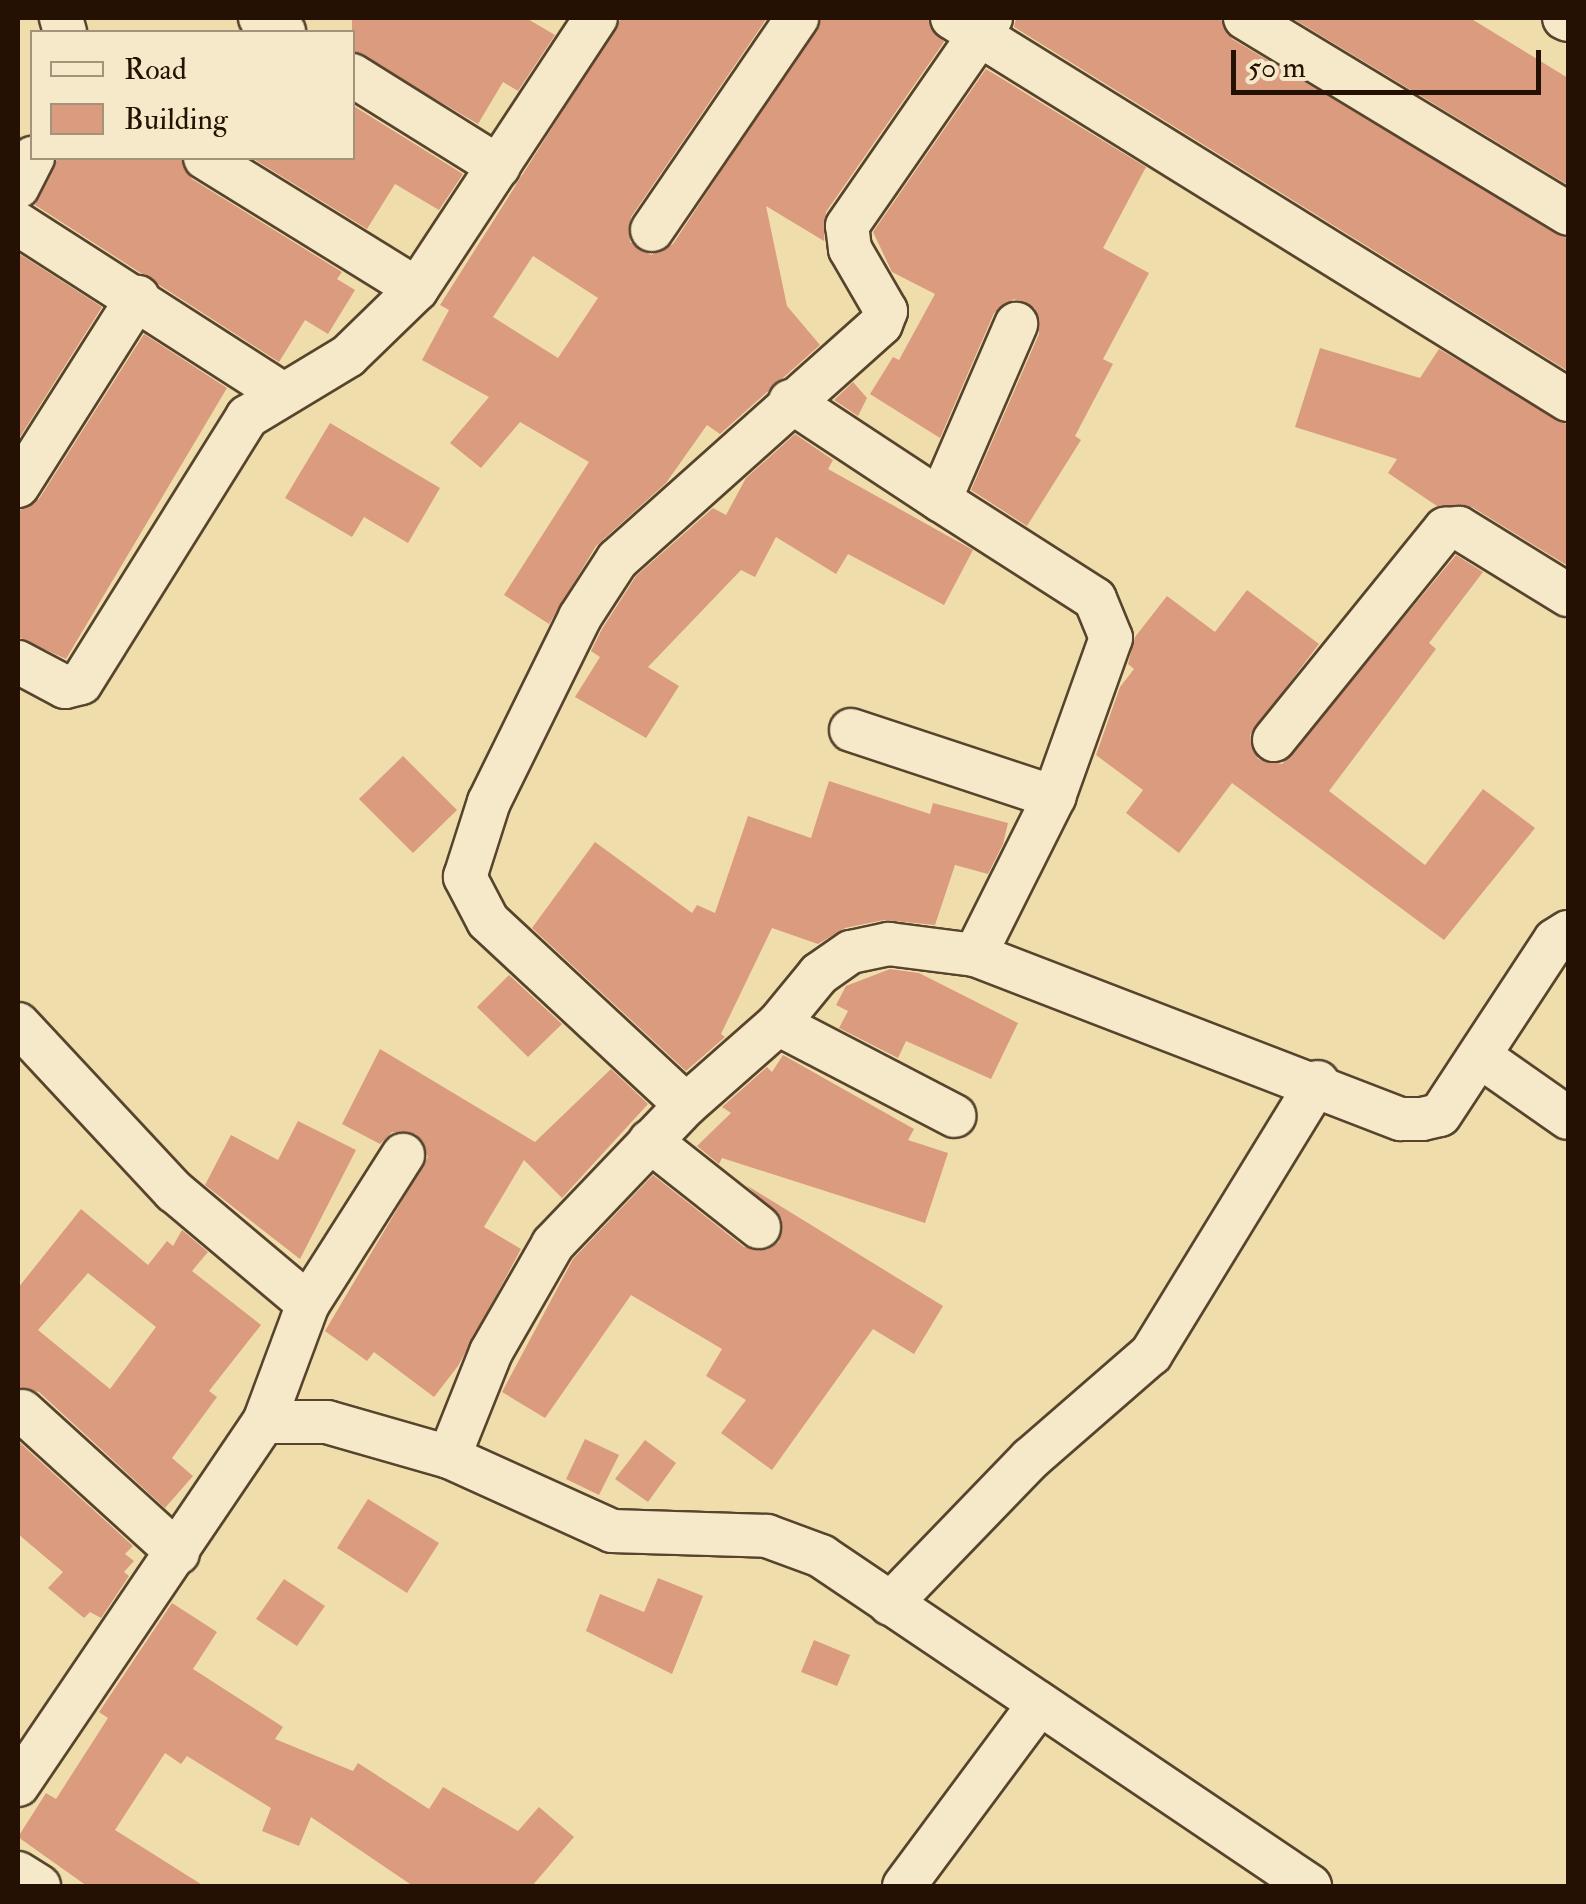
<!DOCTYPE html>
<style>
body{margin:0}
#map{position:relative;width:1586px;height:1904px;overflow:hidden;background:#f0ddac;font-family:"IM FELL Double Pica",serif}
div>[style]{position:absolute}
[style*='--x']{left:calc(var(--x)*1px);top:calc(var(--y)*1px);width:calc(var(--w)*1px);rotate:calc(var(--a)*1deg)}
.building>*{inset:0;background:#da9b7f}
.roads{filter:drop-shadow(2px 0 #58442d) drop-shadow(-2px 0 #58442d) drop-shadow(0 2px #58442d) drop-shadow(0 -2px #58442d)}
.minor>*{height:42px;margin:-21px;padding:0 21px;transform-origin:21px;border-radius:21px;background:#f5e9c9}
span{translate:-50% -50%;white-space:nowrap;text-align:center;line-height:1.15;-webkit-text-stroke:8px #f5e9c9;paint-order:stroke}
.frame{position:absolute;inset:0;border:20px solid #251103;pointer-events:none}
.legend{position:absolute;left:30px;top:30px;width:325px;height:130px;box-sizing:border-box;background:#f5e9c9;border:2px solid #a2937a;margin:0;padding:12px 18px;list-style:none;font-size:30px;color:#251103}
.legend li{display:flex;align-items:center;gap:20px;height:50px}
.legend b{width:50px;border:2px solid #a2937a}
.scale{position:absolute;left:1231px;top:50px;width:310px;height:45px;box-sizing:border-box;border:5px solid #251103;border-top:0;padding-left:12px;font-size:30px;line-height:35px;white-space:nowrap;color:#251103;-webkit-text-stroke:8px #f5e9c9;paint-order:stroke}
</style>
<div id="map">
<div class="building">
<i style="clip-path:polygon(352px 18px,526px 18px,555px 35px,518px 91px,503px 82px,478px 124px,352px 50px)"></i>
<i style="clip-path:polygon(1016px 18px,1220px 18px,1232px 39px,1568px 239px,1568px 371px,1014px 27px)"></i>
<i style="clip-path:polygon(1292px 18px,1470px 18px,1568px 78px,1568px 185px)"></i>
<i style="clip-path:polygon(evenodd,621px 19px,767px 18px,631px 217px,630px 242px,651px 255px,673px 244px,822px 18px,927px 18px,944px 42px,826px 212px,824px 241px,766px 206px,787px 306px,820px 345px,720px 434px,707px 425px,666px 483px,596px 546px,549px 624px,504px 595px,589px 462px,520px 422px,481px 468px,450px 443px,489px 397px,422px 360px,449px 310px,440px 305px,621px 19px,533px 256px,598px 298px,558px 358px,493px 317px,533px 256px)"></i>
<i style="clip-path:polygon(986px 69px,1146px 167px,1103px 248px,1149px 273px,1103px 359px,1113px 364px,1075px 436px,1081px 440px,1027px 526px,971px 490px,1039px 334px,1035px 308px,1014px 299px,994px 313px,940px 438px,870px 394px,893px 357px,899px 360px,935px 294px,892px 272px,873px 232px)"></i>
<i style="clip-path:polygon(352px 105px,463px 174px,439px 210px,395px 184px,367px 229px,252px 158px,352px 158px)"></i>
<i style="clip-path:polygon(58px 158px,180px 158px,192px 179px,342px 272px,337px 279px,355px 290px,328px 334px,305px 320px,279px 362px,35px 205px)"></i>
<i style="clip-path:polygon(18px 253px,102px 307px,18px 440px)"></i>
<i style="clip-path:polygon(144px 334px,227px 388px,66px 659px,18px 637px,18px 511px,39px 499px)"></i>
<i style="clip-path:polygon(1320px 348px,1420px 378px,1439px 349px,1568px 425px,1568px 566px,1472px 507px,1437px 506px,1388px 473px,1397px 459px,1295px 427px)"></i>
<i style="clip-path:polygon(853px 382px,867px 398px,858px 416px,834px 400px)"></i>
<i style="clip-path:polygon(330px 423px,440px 488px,408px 543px,364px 517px,352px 537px,285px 498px)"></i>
<i style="clip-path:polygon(795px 434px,833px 460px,828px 469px,973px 550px,944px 605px,848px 554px,836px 574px,776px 537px,755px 577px,741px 570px,648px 667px,679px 686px,646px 738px,575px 697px,600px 657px,591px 651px,602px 629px,636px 576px,713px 508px,726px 515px,746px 478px)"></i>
<i style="clip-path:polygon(1456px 555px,1483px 572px,1429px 643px,1436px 649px,1329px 791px,1425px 865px,1483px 789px,1535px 828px,1444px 940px,1232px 783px,1179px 853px,1126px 813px,1143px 790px,1096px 755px,1120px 687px,1134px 669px,1128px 664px,1135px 637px,1167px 596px,1215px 632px,1247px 590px,1319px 644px,1250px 735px,1258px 759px,1282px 764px)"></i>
<i style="clip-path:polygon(403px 756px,457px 810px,413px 853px,359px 799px)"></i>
<i style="clip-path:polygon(829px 781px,930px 814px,933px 803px,1008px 823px,1003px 844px,988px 874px,955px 865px,935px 925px,884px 920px,845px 928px,818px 944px,772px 928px,721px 1034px,725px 1037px,686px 1071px,532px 928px,595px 842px,692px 913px,697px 905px,715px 913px,748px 816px,811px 838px)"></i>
<i style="clip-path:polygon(890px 969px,919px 973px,1018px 1023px,991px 1079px,906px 1041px,898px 1058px,839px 1028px,848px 1011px,836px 1005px,846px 986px)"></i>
<i style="clip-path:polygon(509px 975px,562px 1024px,528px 1057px,477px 1007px)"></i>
<i style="clip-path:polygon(380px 1049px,535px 1142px,611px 1069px,648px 1104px,562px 1198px,524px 1160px,484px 1227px,521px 1249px,458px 1366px,434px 1397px,374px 1352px,367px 1361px,325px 1331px,428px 1157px,416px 1134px,392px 1132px,380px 1144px,342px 1124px)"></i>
<i style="clip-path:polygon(783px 1055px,914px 1129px,908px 1140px,948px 1153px,925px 1223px,722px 1158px,719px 1164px,697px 1146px,731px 1113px,722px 1107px,767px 1067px,772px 1072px)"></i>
<i style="clip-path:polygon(298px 1121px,356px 1150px,300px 1259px,205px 1185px,231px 1135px,278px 1160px)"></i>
<i style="clip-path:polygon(653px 1175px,744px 1247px,767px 1250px,779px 1242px,782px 1219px,746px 1185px,943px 1306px,914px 1354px,873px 1329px,772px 1470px,721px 1433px,746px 1400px,706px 1376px,722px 1349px,631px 1295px,545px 1418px,502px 1392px,573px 1259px)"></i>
<i style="clip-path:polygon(evenodd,81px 1209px,148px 1265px,167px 1241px,173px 1246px,182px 1230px,208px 1252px,192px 1271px,261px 1325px,209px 1391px,217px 1397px,172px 1458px,193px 1476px,165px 1508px,39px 1392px,18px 1387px,18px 1288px,81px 1209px,88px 1273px,156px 1327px,110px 1389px,38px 1330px,88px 1273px)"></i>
<i style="clip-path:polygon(585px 1439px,619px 1455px,599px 1495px,566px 1479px)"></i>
<i style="clip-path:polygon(645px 1440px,676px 1463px,648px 1502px,615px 1479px)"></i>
<i style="clip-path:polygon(18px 1441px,133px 1546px,125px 1554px,134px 1561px,124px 1572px,129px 1576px,101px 1618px,90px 1612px,84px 1618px,48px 1588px,63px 1572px,18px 1534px)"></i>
<i style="clip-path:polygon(368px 1499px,439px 1543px,407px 1593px,337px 1548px)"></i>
<i style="clip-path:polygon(658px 1578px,703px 1596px,672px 1674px,586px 1631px,600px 1594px,644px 1612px)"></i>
<i style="clip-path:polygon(284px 1579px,325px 1606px,297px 1646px,256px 1619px)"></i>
<i style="clip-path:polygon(172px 1603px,217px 1632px,193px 1669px,283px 1727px,275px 1739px,353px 1771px,358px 1763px,429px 1809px,443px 1787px,518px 1831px,539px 1807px,574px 1837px,532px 1886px,413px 1886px,311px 1817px,299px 1846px,262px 1831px,271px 1808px,187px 1756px,181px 1764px,165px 1753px,115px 1830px,204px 1886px,87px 1886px,18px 1837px,46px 1793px,56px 1799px,108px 1718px,99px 1712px)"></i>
<i style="clip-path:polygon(814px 1640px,850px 1655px,837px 1686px,801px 1672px)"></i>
</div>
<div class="roads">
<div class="minor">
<i style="--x:61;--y:18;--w:15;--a:74"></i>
<i style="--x:260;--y:18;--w:28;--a:30"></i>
<i style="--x:952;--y:18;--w:725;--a:31.8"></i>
<i style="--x:1245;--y:18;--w:378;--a:31.2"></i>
<i style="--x:1564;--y:18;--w:4;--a:27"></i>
<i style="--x:352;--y:75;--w:173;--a:32"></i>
<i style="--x:205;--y:158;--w:249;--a:31.7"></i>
<i style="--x:18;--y:187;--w:33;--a:-63"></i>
<i style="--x:18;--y:224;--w:311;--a:32.7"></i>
<i style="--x:652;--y:230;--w:257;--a:-55.6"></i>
<i style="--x:790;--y:401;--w:180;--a:33.4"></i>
<i style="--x:18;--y:486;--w:224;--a:-57.6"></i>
<i style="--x:18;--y:662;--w:53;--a:28"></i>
<i style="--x:65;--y:687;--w:16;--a:-14"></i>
<i style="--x:81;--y:683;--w:314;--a:-58"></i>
<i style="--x:247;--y:417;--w:118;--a:-31.1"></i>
<i style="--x:348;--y:356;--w:96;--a:-44.2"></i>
<i style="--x:417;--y:289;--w:325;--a:-56.6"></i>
<i style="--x:851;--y:730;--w:214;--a:18.3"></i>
<i style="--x:1274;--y:740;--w:272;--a:-51"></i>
<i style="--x:1445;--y:529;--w:14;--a:-4"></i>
<i style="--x:1459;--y:528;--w:128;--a:31.6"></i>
<i style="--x:975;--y:955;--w:177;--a:-63.4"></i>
<i style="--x:1054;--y:797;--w:169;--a:-70.3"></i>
<i style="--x:1111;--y:638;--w:42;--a:-112.3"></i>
<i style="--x:1095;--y:599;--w:184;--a:-147.4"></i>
<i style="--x:940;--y:500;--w:192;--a:-66.6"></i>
<i style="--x:18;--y:1024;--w:229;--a:47"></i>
<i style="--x:174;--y:1191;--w:175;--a:40.1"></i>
<i style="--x:778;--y:1024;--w:199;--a:27.5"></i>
<i style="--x:1481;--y:1057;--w:106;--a:35"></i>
<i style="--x:686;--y:1105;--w:270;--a:-137.1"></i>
<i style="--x:488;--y:921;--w:50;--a:-117.6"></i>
<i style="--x:465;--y:877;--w:79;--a:-72.3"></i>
<i style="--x:489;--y:802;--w:206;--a:-63.8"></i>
<i style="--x:580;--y:617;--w:68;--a:-57"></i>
<i style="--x:617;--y:560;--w:354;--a:-41.8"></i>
<i style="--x:881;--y:324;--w:14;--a:-69"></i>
<i style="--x:886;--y:311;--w:72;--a:-120.1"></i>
<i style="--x:850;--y:249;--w:23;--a:-97"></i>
<i style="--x:847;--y:226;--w:253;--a:-55.3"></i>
<i style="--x:650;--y:1141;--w:139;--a:38.3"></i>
<i style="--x:22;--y:1411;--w:211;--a:42.3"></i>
<i style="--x:264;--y:1422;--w:63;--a:0"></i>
<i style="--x:327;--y:1422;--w:127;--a:16"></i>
<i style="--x:449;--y:1457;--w:179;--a:24.4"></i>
<i style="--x:612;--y:1531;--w:155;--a:1.8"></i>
<i style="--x:767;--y:1536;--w:58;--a:20.3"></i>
<i style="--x:821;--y:1556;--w:590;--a:34.01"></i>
<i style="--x:449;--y:1457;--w:113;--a:-68.2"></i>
<i style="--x:491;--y:1352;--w:125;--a:-60.1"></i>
<i style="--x:553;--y:1244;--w:192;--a:-46.3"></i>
<i style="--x:686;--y:1105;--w:123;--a:-41.4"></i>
<i style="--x:778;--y:1024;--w:65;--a:-50.6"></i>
<i style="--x:819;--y:974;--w:39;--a:-35"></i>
<i style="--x:851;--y:952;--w:39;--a:-12"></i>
<i style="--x:889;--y:944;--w:87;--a:7.3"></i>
<i style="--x:975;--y:955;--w:456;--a:21.1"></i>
<i style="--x:1401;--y:1119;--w:21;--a:0"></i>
<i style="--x:1422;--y:1119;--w:18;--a:-13"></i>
<i style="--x:1440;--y:1115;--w:209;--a:-56.7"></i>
<i style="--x:1555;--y:940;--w:15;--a:-32"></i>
<i style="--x:890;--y:1604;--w:202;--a:-46"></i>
<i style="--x:1030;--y:1459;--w:160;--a:-41"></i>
<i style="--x:1151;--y:1354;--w:319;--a:-58.5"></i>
<i style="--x:18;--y:1785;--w:439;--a:-55.9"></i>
<i style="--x:264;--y:1422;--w:126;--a:-69.6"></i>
<i style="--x:308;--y:1304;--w:177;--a:-57.5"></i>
<i style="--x:18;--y:1873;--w:25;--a:32"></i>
<i style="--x:904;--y:1886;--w:223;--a:-53.4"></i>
</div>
</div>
<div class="frame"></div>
<ul class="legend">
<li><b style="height:12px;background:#f5e9c9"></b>Road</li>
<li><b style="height:28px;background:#da9b7f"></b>Building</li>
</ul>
<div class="scale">50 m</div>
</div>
